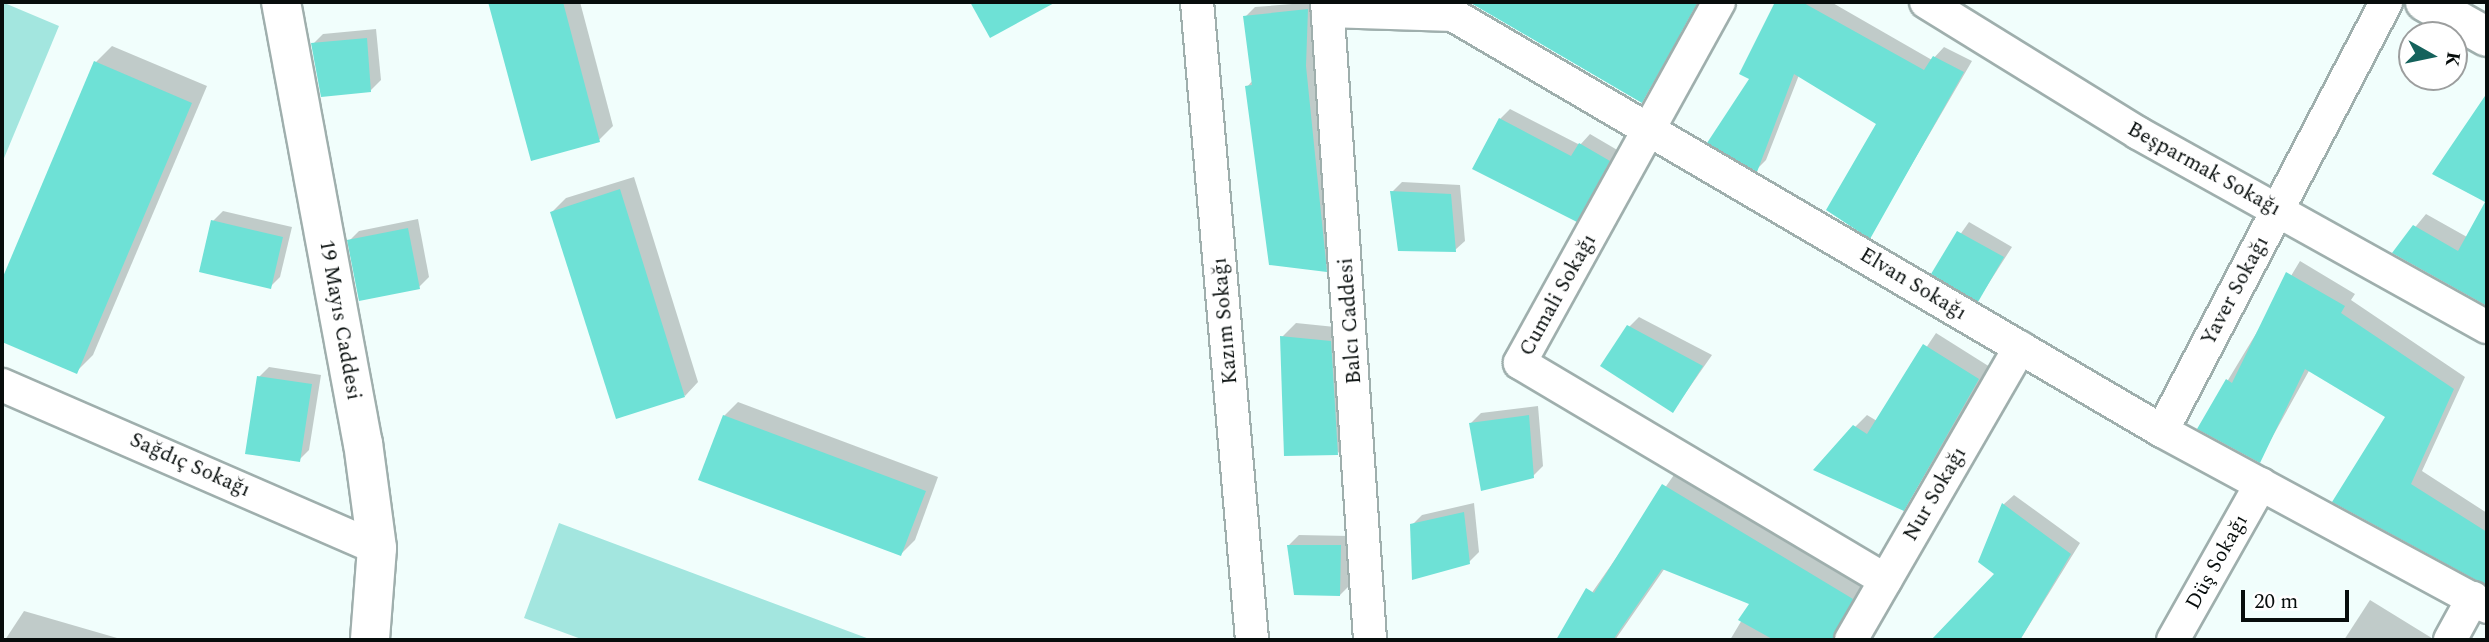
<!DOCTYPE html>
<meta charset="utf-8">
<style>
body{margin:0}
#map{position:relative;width:2489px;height:642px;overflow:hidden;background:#f1fefc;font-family:Spectral,serif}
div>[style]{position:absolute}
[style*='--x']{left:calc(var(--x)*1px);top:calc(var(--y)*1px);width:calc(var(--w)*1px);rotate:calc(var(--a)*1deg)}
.green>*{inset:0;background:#a3e6df}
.shadow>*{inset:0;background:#0003}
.building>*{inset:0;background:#6ee1d6}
.roads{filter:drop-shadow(2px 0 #9fafad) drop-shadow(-2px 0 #9fafad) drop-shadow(0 2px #9fafad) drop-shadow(0 -2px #9fafad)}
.minor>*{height:32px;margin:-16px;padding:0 16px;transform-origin:16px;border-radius:16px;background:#fff}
.tertiary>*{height:38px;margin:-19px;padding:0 19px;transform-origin:19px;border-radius:19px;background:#fff}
.secondary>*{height:38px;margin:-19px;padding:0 19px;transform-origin:19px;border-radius:19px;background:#fff}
span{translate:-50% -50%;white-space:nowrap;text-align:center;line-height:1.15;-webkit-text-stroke:5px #fff;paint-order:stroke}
.street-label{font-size:21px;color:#070d0c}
.frame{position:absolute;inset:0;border:4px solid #070d0c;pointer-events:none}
.north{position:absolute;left:2398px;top:21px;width:70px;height:70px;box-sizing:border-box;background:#fff;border:2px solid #9c9e9e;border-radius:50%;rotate:99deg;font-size:19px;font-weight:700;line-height:28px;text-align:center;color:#070d0c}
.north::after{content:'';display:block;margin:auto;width:24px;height:32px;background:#15625c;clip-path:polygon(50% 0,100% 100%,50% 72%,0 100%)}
.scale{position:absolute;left:2241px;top:590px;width:108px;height:32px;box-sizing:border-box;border:4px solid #070d0c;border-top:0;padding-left:9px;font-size:21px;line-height:24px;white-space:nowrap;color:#070d0c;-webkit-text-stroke:5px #fff;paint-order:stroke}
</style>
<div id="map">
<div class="green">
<i style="clip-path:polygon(2px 2px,59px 26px,2px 163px)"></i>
<i style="clip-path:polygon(559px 523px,730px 587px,872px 640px,584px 640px,524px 618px)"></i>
</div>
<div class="shadow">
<i style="clip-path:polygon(490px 2px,580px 2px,613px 126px,599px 140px,532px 158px)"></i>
<i style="clip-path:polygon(1317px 2px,1336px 260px,1326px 270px,1247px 87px,1253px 80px,1245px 17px,1255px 7px)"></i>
<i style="clip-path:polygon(1506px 2px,1623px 2px,1683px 35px,1642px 101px,1497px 15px)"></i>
<i style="clip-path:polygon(1777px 2px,1831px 2px,1932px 60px,1944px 47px,1972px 61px,1870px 236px,1879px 123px,1799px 75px,1766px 160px,1756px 170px,1752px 79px,1741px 73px)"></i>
<i style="clip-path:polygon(376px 29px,381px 80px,371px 90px,313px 44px,323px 34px)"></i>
<i style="clip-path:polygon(112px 46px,207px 86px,93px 355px,76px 372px,2px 340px,2px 283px,96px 62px)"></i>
<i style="clip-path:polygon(2487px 96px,2487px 201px,2435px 173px)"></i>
<i style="clip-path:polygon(1510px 109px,1580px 145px,1590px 134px,1619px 151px,1576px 220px,1500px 119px)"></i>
<i style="clip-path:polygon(634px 177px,698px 382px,685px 396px,552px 212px,566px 198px)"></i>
<i style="clip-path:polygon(1402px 182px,1460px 185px,1465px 241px,1455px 250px,1392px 192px)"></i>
<i style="clip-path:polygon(2487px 201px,2487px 304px,2394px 253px,2426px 214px,2467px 237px)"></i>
<i style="clip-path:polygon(223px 211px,292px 227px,280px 277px,270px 287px,213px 221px)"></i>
<i style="clip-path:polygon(418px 219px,429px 277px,419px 287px,349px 241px,359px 231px)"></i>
<i style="clip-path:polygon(1969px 222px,2012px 247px,1978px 300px,1933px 273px)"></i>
<i style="clip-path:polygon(2300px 261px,2355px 294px,2351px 300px,2465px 377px,2422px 471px,2487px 513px,2487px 585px,2334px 501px,2387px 416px,2310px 369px,2259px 461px,2199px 428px)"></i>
<i style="clip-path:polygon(1639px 317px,1712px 355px,1673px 411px,1629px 327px)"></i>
<i style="clip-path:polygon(1296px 323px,1345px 328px,1351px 439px,1338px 453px,1282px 337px)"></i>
<i style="clip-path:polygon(1936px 333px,1990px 367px,1904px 509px,1855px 427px,1867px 415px,1877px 421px)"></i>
<i style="clip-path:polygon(269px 367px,321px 375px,309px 450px,299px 460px,259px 377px)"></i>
<i style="clip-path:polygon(738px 402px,938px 477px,915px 540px,901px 554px,724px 416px)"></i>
<i style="clip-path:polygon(1538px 406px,1543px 466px,1533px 476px,1471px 423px,1481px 413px)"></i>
<i style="clip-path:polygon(1676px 472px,1864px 586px,1836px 640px,1730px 640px,1752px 603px,1665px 568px,1615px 640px,1559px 640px)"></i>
<i style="clip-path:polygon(2014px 495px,2080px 543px,2020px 640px,1933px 640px,1996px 574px,2004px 504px)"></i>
<i style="clip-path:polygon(1474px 503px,1479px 552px,1469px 562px,1412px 525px,1422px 515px)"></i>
<i style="clip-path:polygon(1299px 535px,1350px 536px,1350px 585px,1340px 595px,1289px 545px)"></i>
<i style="clip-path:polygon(2370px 600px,2435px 640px,2344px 640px)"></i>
<i style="clip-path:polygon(24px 611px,124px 640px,5px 640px)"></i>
</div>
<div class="building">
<i style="clip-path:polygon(488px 2px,563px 2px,600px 142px,531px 161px)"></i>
<i style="clip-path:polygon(970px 2px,1056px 2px,990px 38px)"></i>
<i style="clip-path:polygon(1469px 2px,1698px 2px,1642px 103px)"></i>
<i style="clip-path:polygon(1775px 2px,1802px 2px,1924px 70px,1933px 56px,1964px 72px,1870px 239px,1826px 210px,1876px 124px,1794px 74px,1757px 172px,1707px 143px,1749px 79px,1739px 74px)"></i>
<i style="clip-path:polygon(1308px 9px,1306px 66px,1327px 272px,1269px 265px,1245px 86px,1252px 85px,1243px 16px)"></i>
<i style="clip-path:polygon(367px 38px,371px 92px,321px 97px,311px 43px)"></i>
<i style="clip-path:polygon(94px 61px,192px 103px,77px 374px,2px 342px,2px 279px)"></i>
<i style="clip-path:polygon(2487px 93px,2487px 306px,2392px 253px,2413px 225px,2458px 251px,2485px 202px,2432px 174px)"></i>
<i style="clip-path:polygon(1499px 118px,1571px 156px,1579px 143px,1610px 161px,1577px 222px,1472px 169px)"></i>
<i style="clip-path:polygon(620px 189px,685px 397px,616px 419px,550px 212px)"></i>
<i style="clip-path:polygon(1390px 191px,1451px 194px,1456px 252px,1398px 251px)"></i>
<i style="clip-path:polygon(211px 220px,283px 237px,271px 289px,199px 272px)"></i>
<i style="clip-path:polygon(408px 228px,420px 289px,359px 301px,347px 240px)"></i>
<i style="clip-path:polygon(1957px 231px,2004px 257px,1978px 302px,1931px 274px)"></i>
<i style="clip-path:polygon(2286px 272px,2345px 306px,2341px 313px,2454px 389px,2411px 484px,2487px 532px,2487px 586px,2332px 502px,2385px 417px,2305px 369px,2260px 463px,2197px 429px,2226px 379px,2232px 383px)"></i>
<i style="clip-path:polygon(1627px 325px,1703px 366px,1673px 413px,1600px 366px)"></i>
<i style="clip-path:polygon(1280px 336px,1331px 341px,1338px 455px,1284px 456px)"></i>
<i style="clip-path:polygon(1923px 344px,1979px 379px,1904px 511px,1813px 470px,1853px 425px,1867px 434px)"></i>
<i style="clip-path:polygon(257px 376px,312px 384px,300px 462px,245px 454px)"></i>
<i style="clip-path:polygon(723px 415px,926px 491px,901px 556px,698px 480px)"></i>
<i style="clip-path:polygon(1529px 415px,1534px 478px,1481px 491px,1469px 423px)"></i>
<i style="clip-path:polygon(1662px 484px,1853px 599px,1833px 640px,1774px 640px,1738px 620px,1749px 604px,1662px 569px,1613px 640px,1556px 640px,1586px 588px,1594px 593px)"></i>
<i style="clip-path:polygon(2002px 503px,2071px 554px,2020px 640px,1931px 640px,1994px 574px,1978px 562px)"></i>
<i style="clip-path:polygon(1464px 512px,1470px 564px,1412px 580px,1410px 524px)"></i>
<i style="clip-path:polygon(1287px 545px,1341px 545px,1340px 596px,1294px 595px)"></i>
</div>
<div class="roads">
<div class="minor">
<i style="--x:1197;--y:2;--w:640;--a:85.07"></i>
<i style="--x:1327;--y:2;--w:639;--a:86.14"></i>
<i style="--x:1719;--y:2;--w:412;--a:118.9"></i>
<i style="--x:1520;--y:363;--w:425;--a:30.7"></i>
<i style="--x:1926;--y:2;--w:249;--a:31.7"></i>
<i style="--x:2138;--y:133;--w:399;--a:29.1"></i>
<i style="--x:1328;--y:11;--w:125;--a:1.8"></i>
<i style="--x:1453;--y:15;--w:822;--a:30.4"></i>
<i style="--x:2162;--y:431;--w:370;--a:28.4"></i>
<i style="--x:2;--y:385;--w:409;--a:23.5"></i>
<i style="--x:2162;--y:431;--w:484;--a:-62.4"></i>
<i style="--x:1851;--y:640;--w:338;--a:-60"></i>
<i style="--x:2173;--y:640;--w:179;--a:-60.6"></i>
<i style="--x:2450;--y:640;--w:48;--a:-61.3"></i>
</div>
<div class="tertiary">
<i style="--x:281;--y:2;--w:449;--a:79.5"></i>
<i style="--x:363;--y:443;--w:106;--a:82.4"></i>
<i style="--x:377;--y:548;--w:92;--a:94.4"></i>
</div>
<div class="secondary">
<i style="--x:2425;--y:2;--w:71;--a:29.4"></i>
</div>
</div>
<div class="street-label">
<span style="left:2204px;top:169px;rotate:29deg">Beşparmak Sokağı</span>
<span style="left:1913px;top:284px;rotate:31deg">Elvan Sokağı</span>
<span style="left:2235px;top:291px;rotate:-62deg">Yaver Sokağı</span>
<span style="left:1558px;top:295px;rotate:-61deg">Cumali Sokağı</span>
<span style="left:340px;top:320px;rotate:80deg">19 Mayıs Caddesi</span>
<span style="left:1225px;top:321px;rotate:-95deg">Kazım Sokağı</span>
<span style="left:1350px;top:321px;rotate:-94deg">Balcı Caddesi</span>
<span style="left:190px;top:465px;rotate:24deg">Sağdıç Sokağı</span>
<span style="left:1935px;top:494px;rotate:-60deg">Nur Sokağı</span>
<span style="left:2217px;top:562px;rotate:-61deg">Düş Sokağı</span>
</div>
<div class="frame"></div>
<div class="north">K</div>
<div class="scale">20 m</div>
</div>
